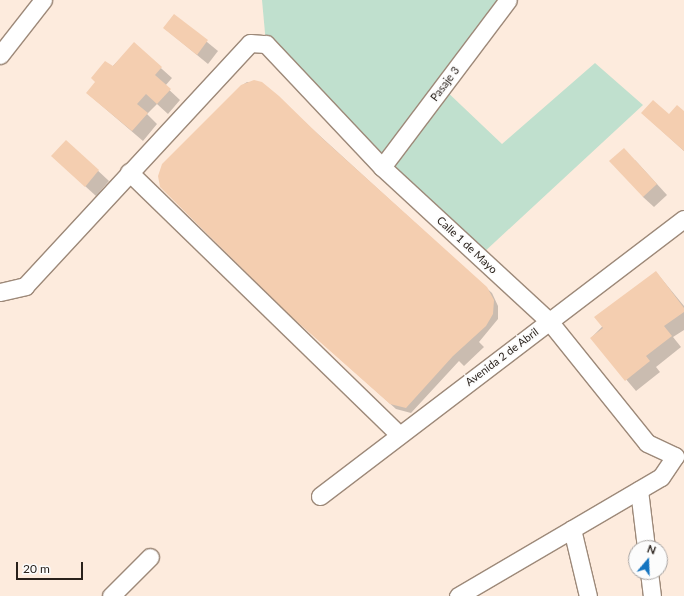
<!DOCTYPE html>
<style>
body{margin:0}
#map{position:relative;width:684px;height:596px;overflow:hidden;background:#fdebdd;font-family:Lato,sans-serif}
div>[style]{position:absolute}
[style*='--x']{left:calc(var(--x)*1px);top:calc(var(--y)*1px);width:calc(var(--w)*1px);rotate:calc(var(--a)*1deg)}
.green>*{inset:0;background:#c0e0ce}
.shadow>*{inset:0;background:#0003}
.building>*{inset:0;background:#f4ceb0}
.roads{filter:drop-shadow(1px 0 #9d8979) drop-shadow(-1px 0 #9d8979) drop-shadow(0 1px #9d8979) drop-shadow(0 -1px #9d8979)}
.minor>*{height:17px;margin:-8.5px;padding:0 8.5px;transform-origin:8.5px;border-radius:8.5px;background:#fff}
span{translate:-50% -50%;white-space:nowrap;text-align:center;line-height:1.15;-webkit-text-stroke:3.5px #fcfcfc;paint-order:stroke}
.street-label{font-size:11px;color:#29211b}
.north{position:absolute;left:628px;top:540px;width:40px;height:40px;box-sizing:border-box;background:#fcfcfc;border:1px solid #a8a4a2;border-radius:50%;rotate:19deg;font-size:11px;font-weight:700;line-height:16px;text-align:center;color:#29211b}
.north::after{content:'';display:block;margin:auto;width:14px;height:18px;background:#1474c0;clip-path:polygon(50% 0,100% 100%,50% 72%,0 100%)}
.scale{position:absolute;left:16px;top:562px;width:67px;height:18px;box-sizing:border-box;border:2px solid #29211b;border-top:0;padding-left:5px;font-size:12px;line-height:14px;white-space:nowrap;color:#29211b;-webkit-text-stroke:3px #fcfcfc;paint-order:stroke}
</style>
<div id="map">
<div class="green">
<i style="clip-path:polygon(262px 0,508px 0,442px 87px,502px 144px,595px 63px,643px 105px,482px 254px,266px 44px)"></i>
</div>
<div class="shadow">
<i style="clip-path:polygon(174px 15px,218px 51px,208px 64px,164px 28px)"></i>
<i style="clip-path:polygon(134px 44px,172px 78px,165px 86px,180px 100px,168px 114px,157px 104px,147px 114px,157px 124px,143px 141px,87px 93px)"></i>
<i style="clip-path:polygon(247px 82px,262px 83px,492px 293px,498px 306px,498px 319px,479px 342px,484px 347px,464px 366px,459px 361px,411px 413px,396px 409px,292px 316px,241px 86px)"></i>
<i style="clip-path:polygon(684px 112px,684px 151px,642px 113px,669px 115px)"></i>
<i style="clip-path:polygon(66px 141px,109px 181px,96px 196px,52px 156px)"></i>
<i style="clip-path:polygon(635px 160px,667px 195px,654px 207px,643px 197px)"></i>
<i style="clip-path:polygon(656px 272px,684px 306px,684px 330px,673px 337px,681px 347px,656px 367px,660px 372px,636px 391px,591px 338px)"></i>
</div>
<div class="building">
<i style="clip-path:polygon(174px 14px,208px 40px,197px 55px,163px 28px)"></i>
<i style="clip-path:polygon(134px 42px,162px 67px,155px 75px,171px 89px,157px 104px,146px 94px,137px 104px,148px 113px,132px 131px,86px 93px,95px 82px,91px 78px,105px 61px,113px 66px)"></i>
<i style="clip-path:polygon(254px 80px,262px 82px,279px 96px,323px 139px,487px 287px,494px 300px,493px 314px,486px 326px,453px 356px,406px 408px,390px 404px,285px 311px,160px 187px,158px 176px,162px 164px,241px 85px)"></i>
<i style="clip-path:polygon(653px 100px,669px 114px,677px 105px,684px 111px,684px 151px,641px 113px)"></i>
<i style="clip-path:polygon(66px 140px,99px 170px,85px 187px,51px 156px)"></i>
<i style="clip-path:polygon(624px 148px,657px 184px,643px 197px,609px 161px)"></i>
<i style="clip-path:polygon(656px 271px,684px 308px,684px 312px,664px 326px,672px 336px,646px 356px,650px 361px,625px 381px,590px 338px,603px 328px,594px 317px)"></i>
</div>
<div class="roads">
<div class="minor">
<i style="--x:0;--y:55;--w:70;--a:-52"></i>
<i style="--x:382;--y:167;--w:209;--a:-53"></i>
<i style="--x:129;--y:172;--w:377;--a:44.2"></i>
<i style="--x:0;--y:292;--w:26;--a:-13"></i>
<i style="--x:25;--y:286;--w:331;--a:-47.2"></i>
<i style="--x:250;--y:43;--w:16;--a:4"></i>
<i style="--x:266;--y:44;--w:169;--a:46.7"></i>
<i style="--x:382;--y:167;--w:227;--a:42.7"></i>
<i style="--x:549;--y:321;--w:156;--a:51.2"></i>
<i style="--x:647;--y:443;--w:31;--a:25"></i>
<i style="--x:639;--y:490;--w:58;--a:83.1"></i>
<i style="--x:320;--y:496;--w:457;--a:-37.3"></i>
<i style="--x:572;--y:529;--w:69;--a:76.6"></i>
<i style="--x:649;--y:572;--w:24;--a:83"></i>
<i style="--x:111;--y:596;--w:55;--a:-45"></i>
<i style="--x:458;--y:596;--w:235;--a:-30.4"></i>
<i style="--x:661;--y:477;--w:25;--a:-56"></i>
</div>
</div>
<div class="street-label">
<span style="left:445px;top:84px;rotate:-53deg">Pasaje 3</span>
<span style="left:467px;top:245px;rotate:43deg">Calle 1 de Mayo</span>
<span style="left:502px;top:357px;rotate:-37deg">Avenida 2 de Abril</span>
</div>
<div class="north">N</div>
<div class="scale">20 m</div>
</div>
